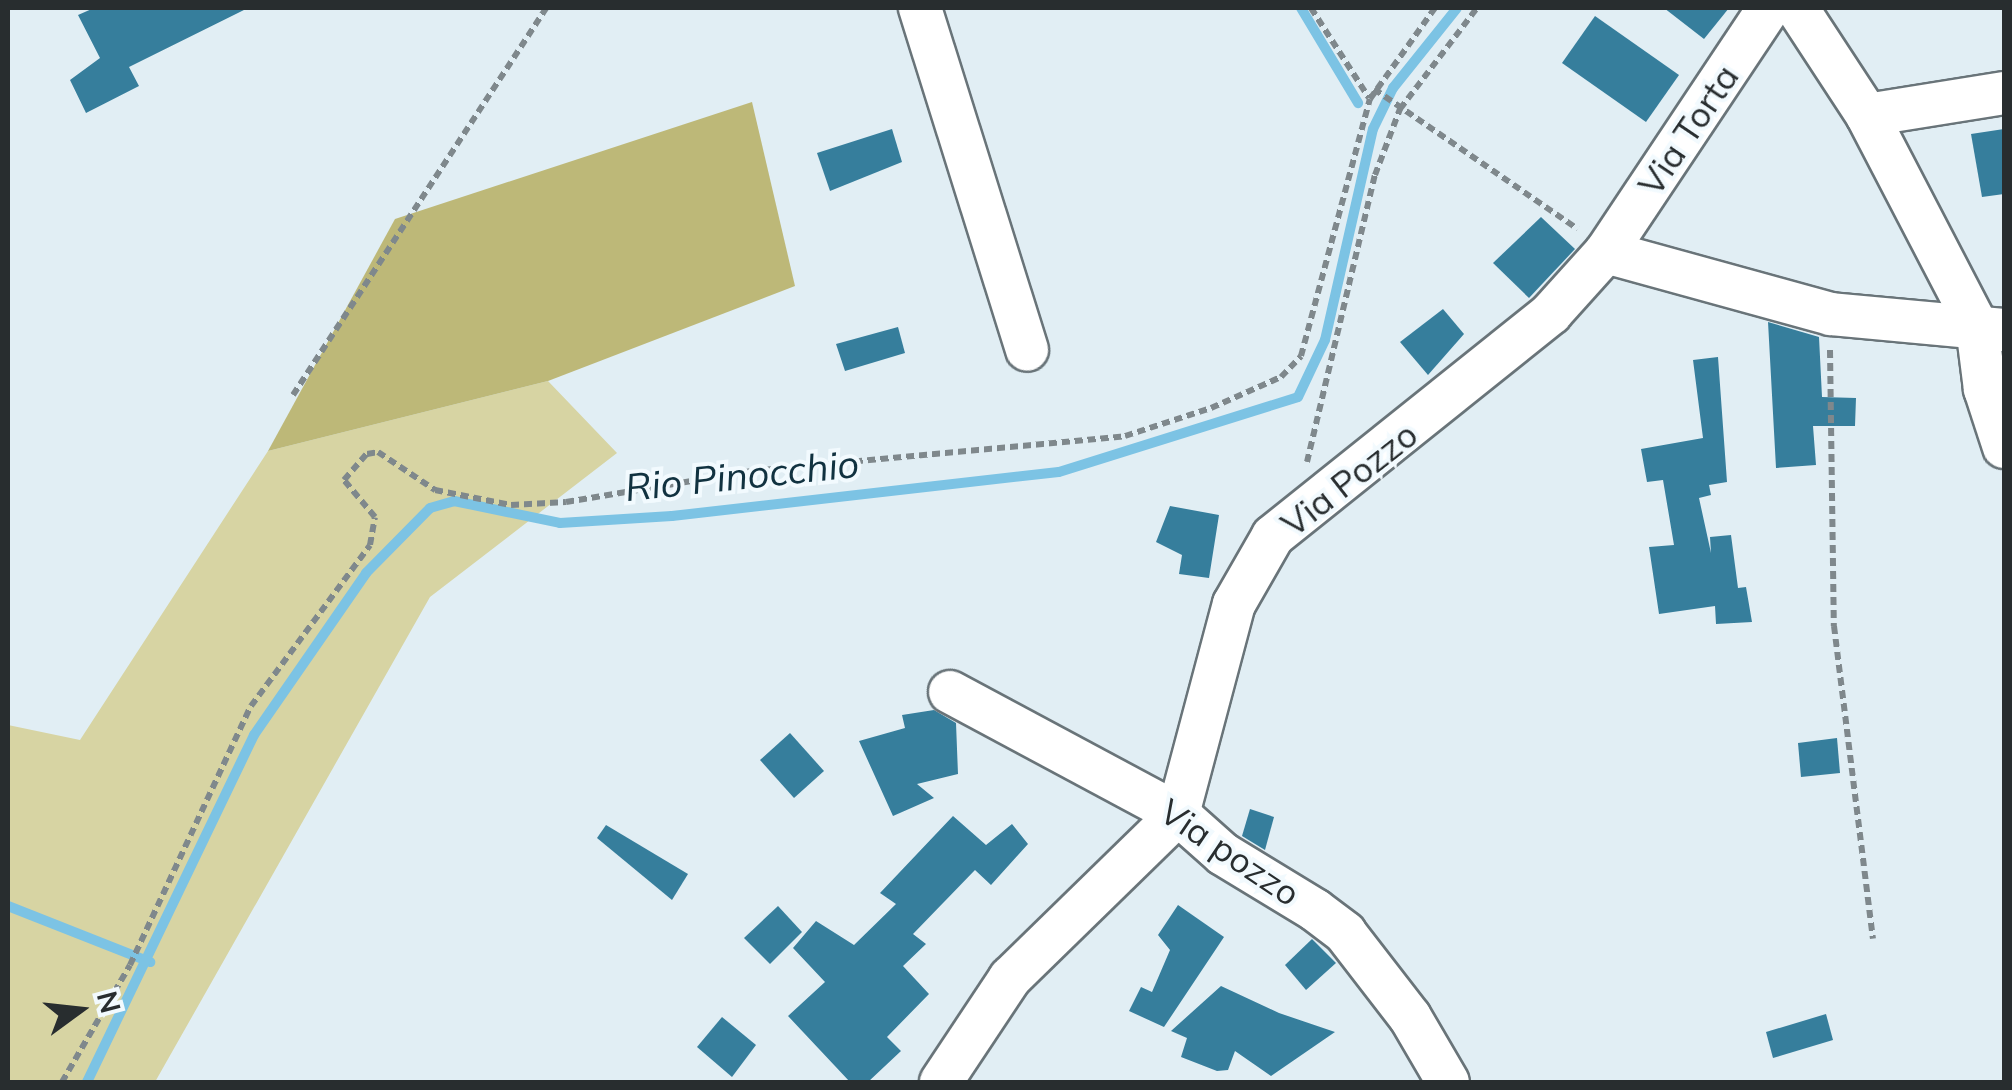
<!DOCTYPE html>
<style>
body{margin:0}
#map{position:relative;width:2012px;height:1090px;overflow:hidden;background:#e1eef4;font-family:Mulish,sans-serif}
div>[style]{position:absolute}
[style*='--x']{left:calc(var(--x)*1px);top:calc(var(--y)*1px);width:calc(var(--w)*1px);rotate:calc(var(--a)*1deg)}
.green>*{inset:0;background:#d7d4a3}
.forest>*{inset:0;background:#bdb878}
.stream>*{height:10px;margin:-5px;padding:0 5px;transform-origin:5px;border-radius:5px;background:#7cc3e4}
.building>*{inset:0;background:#367e9c}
.path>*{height:6px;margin-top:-3px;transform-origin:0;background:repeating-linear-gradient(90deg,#7f888c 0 8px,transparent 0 13px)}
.roads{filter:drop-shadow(2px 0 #697479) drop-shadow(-2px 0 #697479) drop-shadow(0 2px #697479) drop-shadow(0 -2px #697479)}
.minor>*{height:42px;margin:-21px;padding:0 21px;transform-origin:21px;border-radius:21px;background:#fff}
span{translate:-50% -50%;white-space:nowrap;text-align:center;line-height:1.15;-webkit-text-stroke:8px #f2fafe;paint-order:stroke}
.street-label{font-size:35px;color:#282d2f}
.water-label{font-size:38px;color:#113240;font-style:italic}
.frame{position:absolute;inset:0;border:10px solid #282d2f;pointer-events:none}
.north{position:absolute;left:30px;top:960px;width:100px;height:100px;-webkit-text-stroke:8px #f2fafe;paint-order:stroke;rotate:75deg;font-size:28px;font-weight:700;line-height:40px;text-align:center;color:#282d2f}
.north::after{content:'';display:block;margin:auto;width:35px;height:45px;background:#282d2f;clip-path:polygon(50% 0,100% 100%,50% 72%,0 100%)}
</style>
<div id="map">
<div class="green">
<i style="clip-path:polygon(548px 381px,617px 453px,430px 597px,155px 1082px,8px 1082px,8px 725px,80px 740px,268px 451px)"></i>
</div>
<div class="forest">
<i style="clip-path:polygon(752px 102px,795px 286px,548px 381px,268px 451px,395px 219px)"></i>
</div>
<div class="stream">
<i style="--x:1301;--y:8;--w:111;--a:59"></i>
<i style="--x:8;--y:906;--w:153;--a:21.5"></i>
<i style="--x:87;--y:1082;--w:385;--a:-64.3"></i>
<i style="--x:254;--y:735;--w:197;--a:-55.3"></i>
<i style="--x:366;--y:573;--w:91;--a:-45.4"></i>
<i style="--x:430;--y:508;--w:25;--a:-16"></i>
<i style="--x:454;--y:501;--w:108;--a:11.7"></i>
<i style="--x:560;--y:523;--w:112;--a:-3.6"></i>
<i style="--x:672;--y:516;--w:389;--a:-6.5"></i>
<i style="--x:1059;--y:472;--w:250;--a:-17.4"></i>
<i style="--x:1298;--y:397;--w:63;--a:-64.7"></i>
<i style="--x:1325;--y:340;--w:216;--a:-77.2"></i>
<i style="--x:1373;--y:129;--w:46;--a:-64"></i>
<i style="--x:1393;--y:88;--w:102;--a:-51.3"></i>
</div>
<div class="building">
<i style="clip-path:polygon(94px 8px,248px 8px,129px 67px,139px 86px,86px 113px,70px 80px,100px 58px,78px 15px)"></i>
<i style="clip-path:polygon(1664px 8px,1729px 8px,1704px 39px)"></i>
<i style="clip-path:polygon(1595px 16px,1679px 75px,1646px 122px,1562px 63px)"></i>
<i style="clip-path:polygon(892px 129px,902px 162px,830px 191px,817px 153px)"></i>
<i style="clip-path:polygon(2004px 129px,2004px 194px,1982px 197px,1971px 134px)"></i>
<i style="clip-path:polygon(1541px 217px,1575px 249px,1529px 298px,1493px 263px)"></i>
<i style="clip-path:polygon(1443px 309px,1464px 334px,1428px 375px,1400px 342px)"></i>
<i style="clip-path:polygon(1768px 322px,1819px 337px,1822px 397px,1856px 398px,1855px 426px,1813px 426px,1816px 465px,1776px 468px)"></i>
<i style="clip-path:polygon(898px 327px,905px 353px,845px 371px,836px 344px)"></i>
<i style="clip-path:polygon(1718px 357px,1727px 482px,1709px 485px,1711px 495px,1699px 498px,1711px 553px,1710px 537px,1731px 535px,1738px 588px,1746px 587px,1752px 622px,1716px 624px,1715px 606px,1659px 614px,1649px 547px,1674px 545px,1663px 480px,1647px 482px,1641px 449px,1703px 438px,1693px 360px)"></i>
<i style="clip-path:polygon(1170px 506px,1219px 515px,1209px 578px,1179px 574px,1182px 555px,1156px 542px)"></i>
<i style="clip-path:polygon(934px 710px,956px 723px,958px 774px,917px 784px,934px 798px,893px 816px,859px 741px,905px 728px,902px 715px)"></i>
<i style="clip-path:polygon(790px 733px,824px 771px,794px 798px,760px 760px)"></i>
<i style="clip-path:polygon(1837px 738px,1840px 773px,1801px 777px,1798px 743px)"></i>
<i style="clip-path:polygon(1250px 809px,1274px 817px,1265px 850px,1242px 836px)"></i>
<i style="clip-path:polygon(953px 816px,986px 845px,1012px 824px,1028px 844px,991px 885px,975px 870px,913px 934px,926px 944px,903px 966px,929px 994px,887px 1037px,901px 1051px,868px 1082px,850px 1082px,788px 1016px,825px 982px,793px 948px,816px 921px,854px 945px,896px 904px,880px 893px)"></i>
<i style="clip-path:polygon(606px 825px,688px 874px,672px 900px,597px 838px)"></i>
<i style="clip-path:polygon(1178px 905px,1224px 937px,1164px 1027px,1129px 1011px,1141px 987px,1152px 992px,1170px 950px,1158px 935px)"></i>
<i style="clip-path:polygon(778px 906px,802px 932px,770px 964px,744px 938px)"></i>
<i style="clip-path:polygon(1312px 939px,1336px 963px,1306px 990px,1285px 965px)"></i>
<i style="clip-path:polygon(1221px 986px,1279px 1013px,1335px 1032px,1271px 1076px,1235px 1051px,1228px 1070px,1217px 1071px,1181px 1057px,1187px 1038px,1171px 1031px)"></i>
<i style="clip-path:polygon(1826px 1014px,1833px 1040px,1773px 1058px,1766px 1032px)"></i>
<i style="clip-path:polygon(722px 1017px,756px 1045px,732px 1077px,697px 1047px)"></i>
</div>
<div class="path">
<i style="--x:1311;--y:8;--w:107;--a:57.2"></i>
<i style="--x:1374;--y:89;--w:247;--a:34.5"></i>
<i style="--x:1830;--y:350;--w:276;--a:89.2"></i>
<i style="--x:1834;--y:626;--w:315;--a:82.9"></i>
<i style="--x:293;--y:395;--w:462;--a:-56.8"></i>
<i style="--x:1307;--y:462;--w:295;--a:-76.7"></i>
<i style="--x:1375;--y:175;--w:71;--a:-69.3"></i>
<i style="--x:1400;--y:109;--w:127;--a:-52.7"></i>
<i style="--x:62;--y:1082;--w:135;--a:-59.8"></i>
<i style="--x:130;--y:965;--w:286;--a:-65"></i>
<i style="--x:251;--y:706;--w:200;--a:-53.5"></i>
<i style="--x:370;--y:545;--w:28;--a:-80"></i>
<i style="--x:375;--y:517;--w:48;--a:-130"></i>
<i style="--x:344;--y:480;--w:35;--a:-49"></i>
<i style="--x:367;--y:454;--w:11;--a:-10"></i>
<i style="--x:378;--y:452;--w:69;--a:33.7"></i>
<i style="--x:435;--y:490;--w:77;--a:11.2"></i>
<i style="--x:511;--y:505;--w:55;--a:-3.1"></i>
<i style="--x:566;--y:502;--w:188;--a:-9.5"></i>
<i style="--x:751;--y:471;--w:376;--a:-5.3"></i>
<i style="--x:1125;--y:436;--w:90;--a:-18"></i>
<i style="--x:1211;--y:408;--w:77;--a:-23.9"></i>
<i style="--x:1281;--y:377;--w:29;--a:-46"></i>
<i style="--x:1301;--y:356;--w:266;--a:-75"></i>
<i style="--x:1370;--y:99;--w:112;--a:-54.5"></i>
</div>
<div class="roads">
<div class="minor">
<i style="--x:920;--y:8;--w:358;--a:72.6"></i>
<i style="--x:1797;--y:8;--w:128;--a:56.8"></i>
<i style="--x:1867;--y:115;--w:139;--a:-9.1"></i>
<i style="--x:1867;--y:115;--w:238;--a:62.5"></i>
<i style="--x:1977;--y:326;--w:64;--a:82.8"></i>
<i style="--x:1985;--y:389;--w:61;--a:71.9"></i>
<i style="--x:1606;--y:252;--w:233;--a:15.4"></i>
<i style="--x:1831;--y:314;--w:174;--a:5.3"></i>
<i style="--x:950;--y:692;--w:259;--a:28.2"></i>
<i style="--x:1178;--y:814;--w:60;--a:41.6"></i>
<i style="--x:1223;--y:854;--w:108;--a:31.3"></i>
<i style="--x:1315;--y:910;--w:38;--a:37"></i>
<i style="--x:1345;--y:933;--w:106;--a:52.3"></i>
<i style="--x:1410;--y:1017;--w:75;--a:59.7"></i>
<i style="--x:941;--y:1082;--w:125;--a:-56.4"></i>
<i style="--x:1010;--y:978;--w:235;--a:-44.3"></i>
<i style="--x:1178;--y:814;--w:217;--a:-75.1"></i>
<i style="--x:1234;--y:604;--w:78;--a:-60.2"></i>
<i style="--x:1273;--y:536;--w:356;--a:-38.7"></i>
<i style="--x:1551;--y:313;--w:82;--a:-48"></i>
<i style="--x:1606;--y:252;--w:293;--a:-56.3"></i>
</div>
</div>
<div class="street-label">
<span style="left:1688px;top:130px;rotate:-56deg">Via Torta</span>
<span style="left:1349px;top:479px;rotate:-38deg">Via Pozzo</span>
<span style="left:1230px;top:852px;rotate:34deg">Via pozzo</span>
</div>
<div class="water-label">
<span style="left:742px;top:476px;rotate:-6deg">Rio Pinocchio</span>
</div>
<div class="frame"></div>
<div class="north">N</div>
</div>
